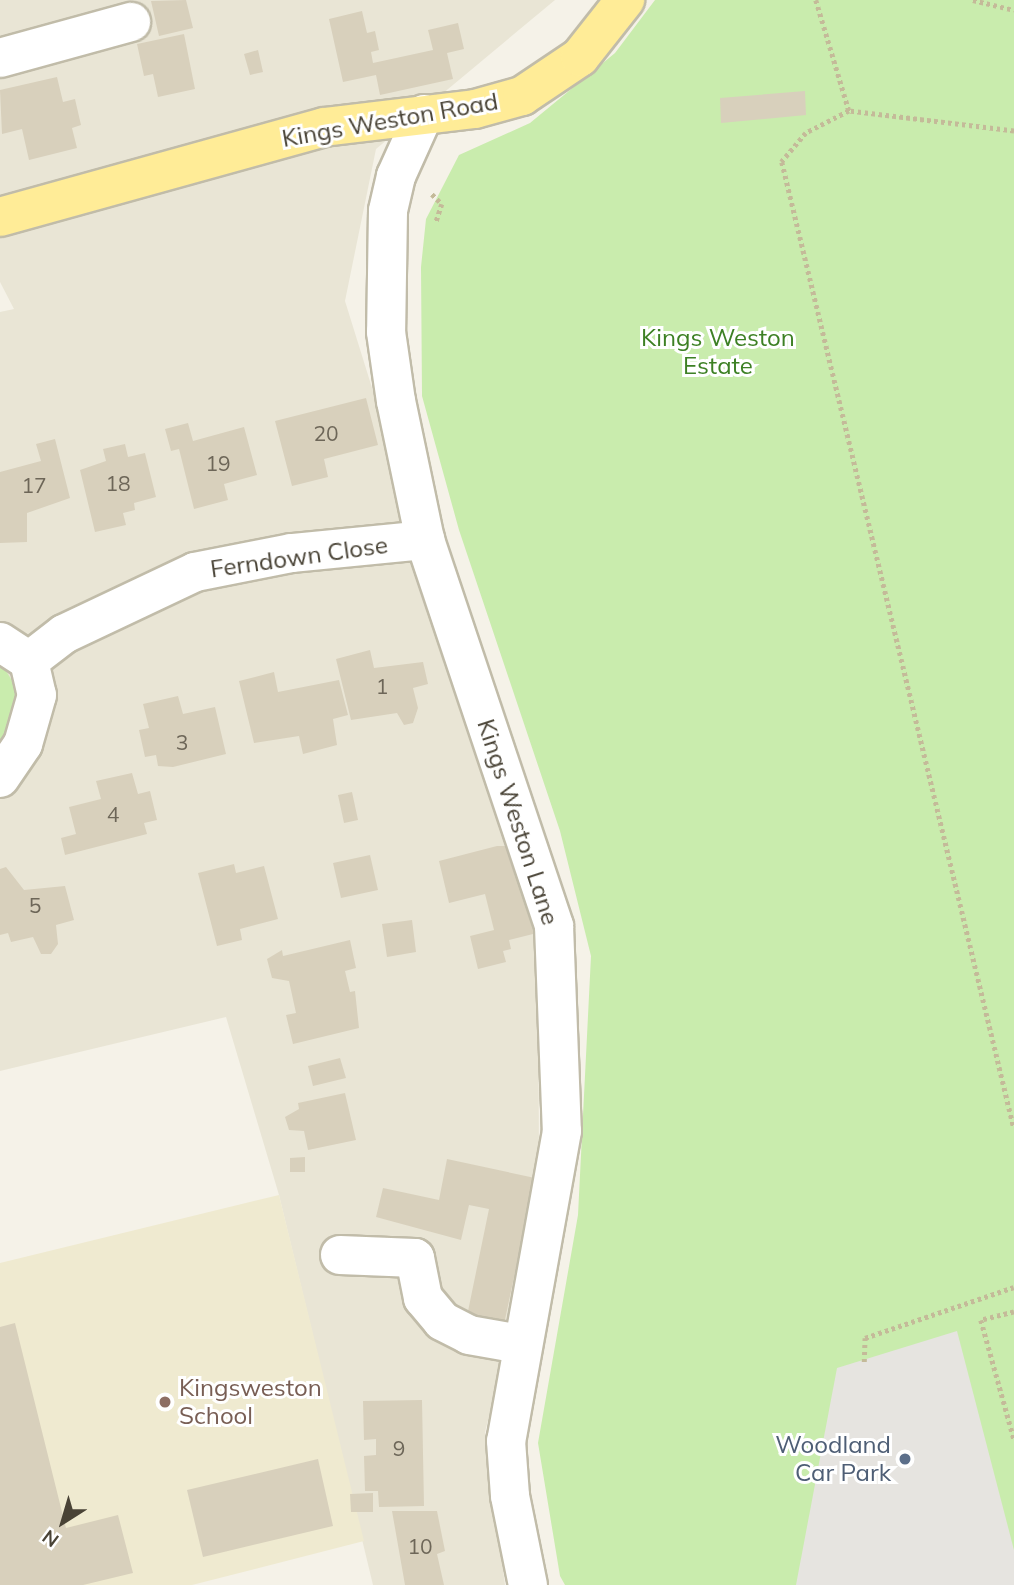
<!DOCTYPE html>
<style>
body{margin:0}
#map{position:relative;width:1014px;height:1585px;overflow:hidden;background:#f5f2e8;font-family:Mulish,sans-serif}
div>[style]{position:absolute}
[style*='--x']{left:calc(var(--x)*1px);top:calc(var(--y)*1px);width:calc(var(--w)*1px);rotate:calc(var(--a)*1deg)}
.residential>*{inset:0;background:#e9e5d5}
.education>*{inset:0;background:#efead0}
.green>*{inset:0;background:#c9ecad}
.parking>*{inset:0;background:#e6e4e0}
.building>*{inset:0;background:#d8d0bc}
.path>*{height:4.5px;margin-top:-2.25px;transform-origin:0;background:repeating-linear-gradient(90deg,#c4ba99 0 3.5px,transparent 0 7px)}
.roads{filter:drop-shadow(2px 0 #c1bca9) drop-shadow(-2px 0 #c1bca9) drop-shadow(0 2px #c1bca9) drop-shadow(0 -2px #c1bca9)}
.minor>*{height:38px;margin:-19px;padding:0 19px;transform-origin:19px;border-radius:19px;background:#fff}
.major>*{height:38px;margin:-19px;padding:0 19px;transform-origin:19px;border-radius:19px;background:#ffec97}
.dots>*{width:19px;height:19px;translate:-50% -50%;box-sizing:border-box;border:4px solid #fff;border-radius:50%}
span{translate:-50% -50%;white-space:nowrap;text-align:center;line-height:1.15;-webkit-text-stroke:6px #fff;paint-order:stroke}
.number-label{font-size:21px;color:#6d6658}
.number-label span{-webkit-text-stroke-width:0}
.street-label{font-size:24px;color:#494336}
.park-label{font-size:24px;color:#3d8024}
.education-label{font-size:24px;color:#785e54}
.left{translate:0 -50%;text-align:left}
.service-label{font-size:24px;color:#4e5e75}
.right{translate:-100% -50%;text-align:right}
.north{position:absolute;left:28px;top:1487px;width:70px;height:70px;-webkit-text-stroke:5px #fff;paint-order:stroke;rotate:217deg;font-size:19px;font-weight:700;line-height:28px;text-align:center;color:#494336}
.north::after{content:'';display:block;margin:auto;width:24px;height:32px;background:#494336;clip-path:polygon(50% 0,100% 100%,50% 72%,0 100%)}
</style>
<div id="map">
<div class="residential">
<i style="clip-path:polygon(0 0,555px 0,376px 149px,345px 301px,428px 568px,471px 678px,538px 944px,539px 1163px,521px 1290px,485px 1432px,505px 1585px,373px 1585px,279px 1195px,226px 1017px,0 1071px,0 312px,14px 309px,0 282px)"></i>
</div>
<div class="education">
<i style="clip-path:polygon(279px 1195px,364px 1541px,192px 1585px,0 1585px,0 1263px)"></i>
</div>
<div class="green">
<i style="clip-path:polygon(655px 0,1014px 0,1014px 1585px,565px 1585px,560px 1576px,538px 1443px,578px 1215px,591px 956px,560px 831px,459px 530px,422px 396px,421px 267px,426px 219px,459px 155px,530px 123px,615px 53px)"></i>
<i style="clip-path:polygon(0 661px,19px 692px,0 756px)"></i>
</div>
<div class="parking">
<i style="clip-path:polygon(957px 1331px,1014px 1550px,1014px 1585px,796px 1585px,837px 1368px)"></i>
</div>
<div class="building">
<i style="clip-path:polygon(186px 0,193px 28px,159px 36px,151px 1px)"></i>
<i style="clip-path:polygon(362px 11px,367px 33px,375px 31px,379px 50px,371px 52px,373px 63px,433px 50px,428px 30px,458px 23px,464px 49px,447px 53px,453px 79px,380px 95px,376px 75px,343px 82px,329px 19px)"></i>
<i style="clip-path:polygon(184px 34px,195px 89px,158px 97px,153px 74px,144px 76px,137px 44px)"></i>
<i style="clip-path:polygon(258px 50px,263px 72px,250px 75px,244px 54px)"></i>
<i style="clip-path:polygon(57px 77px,63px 102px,75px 99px,81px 125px,72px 128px,77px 148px,29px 160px,22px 129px,2px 134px,0 90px)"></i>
<i style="clip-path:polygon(805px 91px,806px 115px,721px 123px,720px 98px)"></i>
<i style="clip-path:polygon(366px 398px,378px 445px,324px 459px,328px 477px,292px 486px,275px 421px)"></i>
<i style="clip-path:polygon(188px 423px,193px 441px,244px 427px,257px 475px,224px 484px,228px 500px,194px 509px,179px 449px,171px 451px,165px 429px)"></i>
<i style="clip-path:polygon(55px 439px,70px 498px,27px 513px,27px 542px,0 543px,0 472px,41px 461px,36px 444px)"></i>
<i style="clip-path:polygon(125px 444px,128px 457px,145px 453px,156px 497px,134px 503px,135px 510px,123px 513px,126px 525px,95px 532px,80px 470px,106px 461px,103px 449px)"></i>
<i style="clip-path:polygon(370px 650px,374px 668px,423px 662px,428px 684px,413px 688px,418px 708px,413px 723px,404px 725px,397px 713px,351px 720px,336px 659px)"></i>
<i style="clip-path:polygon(274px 672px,278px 692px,339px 680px,348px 715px,333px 719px,337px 745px,303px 754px,299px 736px,254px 743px,239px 681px)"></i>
<i style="clip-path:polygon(178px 696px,183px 714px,215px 707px,226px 754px,173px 767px,158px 766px,156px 755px,145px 757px,139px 730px,149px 728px,143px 704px)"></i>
<i style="clip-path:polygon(132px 773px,138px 794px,150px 791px,157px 820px,144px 823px,147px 834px,65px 855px,61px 838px,76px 834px,69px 807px,101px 799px,96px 781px)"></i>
<i style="clip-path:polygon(352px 792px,358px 820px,344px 823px,338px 795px)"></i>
<i style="clip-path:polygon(497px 846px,514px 846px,537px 933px,509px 940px,511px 949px,503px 951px,506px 962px,478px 969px,470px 936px,494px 930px,485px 894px,449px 903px,439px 861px)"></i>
<i style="clip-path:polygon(370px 855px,378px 890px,341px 898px,333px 863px)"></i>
<i style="clip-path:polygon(234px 864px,236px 873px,264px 866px,278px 919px,240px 929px,242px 940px,217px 946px,198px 873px)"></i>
<i style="clip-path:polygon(6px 867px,24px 890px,65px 886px,74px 920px,56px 925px,58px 944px,51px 954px,41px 954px,33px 937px,11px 942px,8px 933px,0 935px,0 869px)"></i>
<i style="clip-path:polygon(412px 920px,416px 952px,387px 957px,382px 924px)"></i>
<i style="clip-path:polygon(350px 940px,356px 968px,345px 971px,350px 992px,355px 991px,359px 1028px,293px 1044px,286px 1015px,296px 1013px,289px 981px,272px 978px,267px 959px,282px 950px,283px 956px)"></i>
<i style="clip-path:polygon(340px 1058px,346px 1078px,313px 1086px,308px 1066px)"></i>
<i style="clip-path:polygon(345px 1093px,356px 1140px,308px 1150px,304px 1131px,289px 1130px,285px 1117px,299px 1109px,298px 1103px)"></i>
<i style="clip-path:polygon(305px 1157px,305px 1172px,290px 1172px,290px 1158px)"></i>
<i style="clip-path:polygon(447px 1159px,535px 1178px,503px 1329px,466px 1321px,489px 1209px,469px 1205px,461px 1240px,376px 1217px,383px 1188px,439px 1200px)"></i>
<i style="clip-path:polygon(15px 1323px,66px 1528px,118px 1515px,133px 1573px,83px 1585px,0 1585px,0 1327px)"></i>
<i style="clip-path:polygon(422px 1400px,424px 1506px,379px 1507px,378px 1491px,365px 1491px,364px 1456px,376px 1455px,376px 1439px,364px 1440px,363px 1401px)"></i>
<i style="clip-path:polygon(318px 1459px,333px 1526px,203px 1557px,187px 1490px)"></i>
<i style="clip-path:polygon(373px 1493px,373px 1512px,351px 1512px,350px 1494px)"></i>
<i style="clip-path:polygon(392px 1511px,437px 1511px,445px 1551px,437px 1554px,444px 1585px,405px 1585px)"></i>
</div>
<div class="path">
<i style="--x:816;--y:0;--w:116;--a:73.4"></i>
<i style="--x:973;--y:0;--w:42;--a:13.7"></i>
<i style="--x:1014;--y:131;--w:166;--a:-173.1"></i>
<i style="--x:849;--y:111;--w:48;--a:152.9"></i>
<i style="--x:806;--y:133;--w:38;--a:130"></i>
<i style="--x:782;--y:162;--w:993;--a:76.5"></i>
<i style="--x:432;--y:194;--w:14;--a:45"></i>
<i style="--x:442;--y:204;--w:19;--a:108"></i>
<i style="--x:1014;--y:1312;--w:34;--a:166"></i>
<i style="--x:981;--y:1320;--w:123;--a:74.5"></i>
<i style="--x:864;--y:1362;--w:24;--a:-88"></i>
<i style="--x:865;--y:1338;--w:157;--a:-18.9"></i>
</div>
<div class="roads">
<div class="minor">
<i style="--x:0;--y:58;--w:136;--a:-15.4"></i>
<i style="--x:424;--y:114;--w:68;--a:114.3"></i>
<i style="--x:396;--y:176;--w:36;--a:103"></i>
<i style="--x:388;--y:211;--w:121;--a:90.9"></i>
<i style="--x:386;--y:332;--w:70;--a:81.8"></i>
<i style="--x:396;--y:401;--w:142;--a:78.2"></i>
<i style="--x:425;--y:540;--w:407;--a:71.5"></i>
<i style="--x:554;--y:926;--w:205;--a:87.8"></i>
<i style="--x:562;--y:1131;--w:315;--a:100.2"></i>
<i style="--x:506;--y:1441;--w:55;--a:85.8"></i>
<i style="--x:510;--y:1496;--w:91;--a:78.6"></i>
<i style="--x:0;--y:642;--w:35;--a:33"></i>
<i style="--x:29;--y:661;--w:35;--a:77"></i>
<i style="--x:37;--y:695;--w:51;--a:105.9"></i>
<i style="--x:23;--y:744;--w:41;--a:124.1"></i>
<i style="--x:29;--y:661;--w:44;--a:-37.6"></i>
<i style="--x:64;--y:634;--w:145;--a:-25.3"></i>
<i style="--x:195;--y:572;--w:99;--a:-11.1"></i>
<i style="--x:292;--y:553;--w:134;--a:-5.6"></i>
<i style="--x:340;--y:1255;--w:75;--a:2.3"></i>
<i style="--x:415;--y:1258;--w:41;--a:78.7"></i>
<i style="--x:423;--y:1298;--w:30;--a:50"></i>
<i style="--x:442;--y:1321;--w:30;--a:27"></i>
<i style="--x:469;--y:1335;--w:52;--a:10"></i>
</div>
<div class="major">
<i style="--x:0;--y:217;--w:336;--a:-15.5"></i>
<i style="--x:324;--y:127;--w:152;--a:-6.8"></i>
<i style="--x:475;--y:109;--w:49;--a:-15.5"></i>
<i style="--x:522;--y:96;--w:70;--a:-33.9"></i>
<i style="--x:580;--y:57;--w:73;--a:-51.7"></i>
</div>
</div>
<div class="dots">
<i style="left:165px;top:1402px;background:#8d6e63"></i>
<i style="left:905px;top:1459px;background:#5c6f8a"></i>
</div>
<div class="number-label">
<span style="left:326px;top:433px">20</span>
<span style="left:218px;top:463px">19</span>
<span style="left:118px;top:483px">18</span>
<span style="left:34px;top:485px">17</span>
<span style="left:382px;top:686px">1</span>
<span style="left:182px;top:742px">3</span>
<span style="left:113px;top:814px">4</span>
<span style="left:35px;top:905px">5</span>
<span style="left:399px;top:1448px">9</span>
<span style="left:420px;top:1546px">10</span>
</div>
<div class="street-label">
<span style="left:390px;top:120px;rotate:-10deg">Kings Weston Road</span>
<span style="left:299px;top:557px;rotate:-8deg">Ferndown Close</span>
<span style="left:518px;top:822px;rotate:72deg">Kings Weston Lane</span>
</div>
<div class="park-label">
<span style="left:718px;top:352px">Kings Weston<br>Estate</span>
</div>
<div class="education-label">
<span class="left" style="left:179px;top:1402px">Kingsweston<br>School</span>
</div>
<div class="service-label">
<span class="right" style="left:891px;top:1459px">Woodland<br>Car Park</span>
</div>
<div class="north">N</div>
</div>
